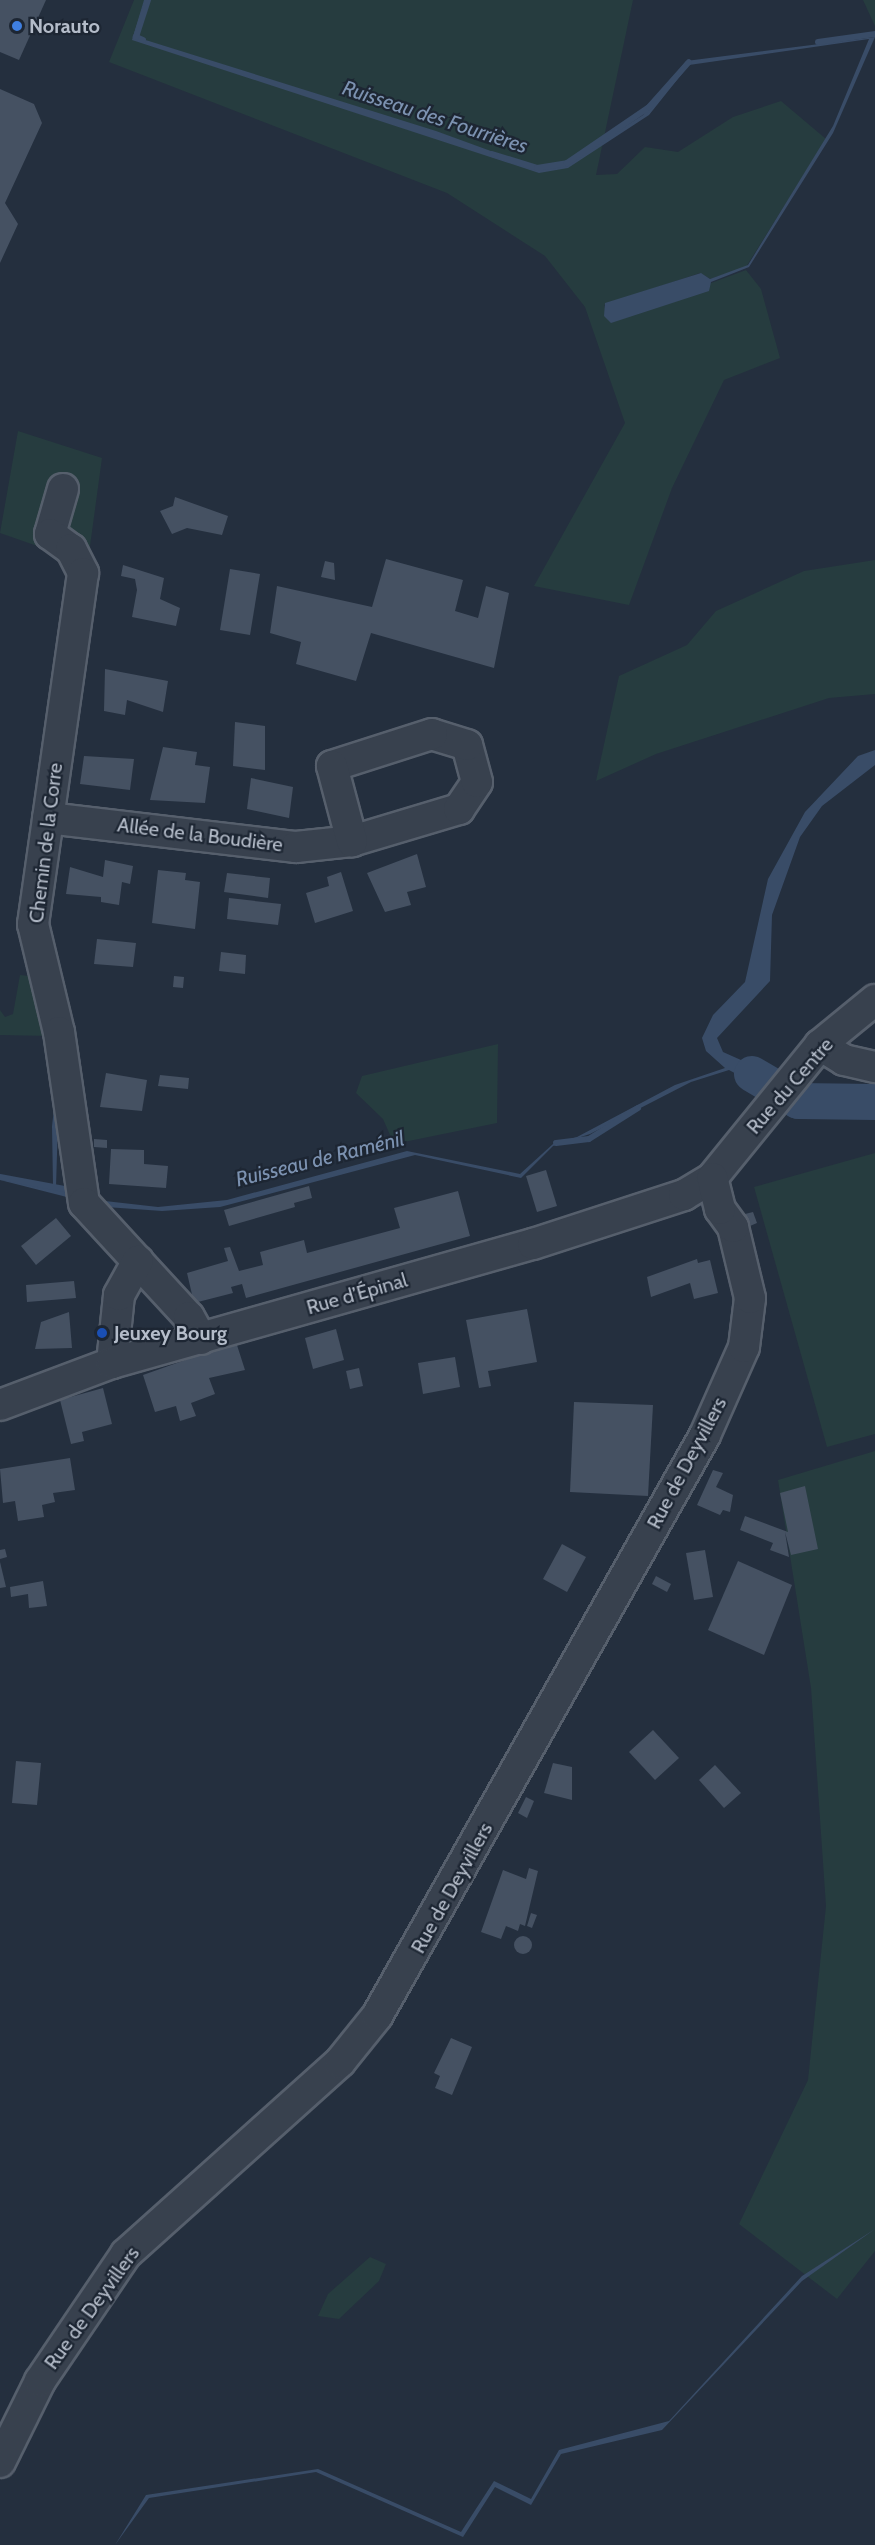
<!DOCTYPE html>
<meta charset="utf-8">
<style>
body{margin:0}
#map{position:relative;width:875px;height:2545px;overflow:hidden;background:#242f3e;font-family:Cabin,sans-serif}
div>[style]{position:absolute}
[style*='--x']{left:calc(var(--x)*1px);top:calc(var(--y)*1px);width:calc(var(--w)*1px);rotate:calc(var(--a)*1deg)}
.green>*{inset:0;background:#263c3f}
.water>*{inset:0;background:#394c67}
.stream>*{height:6px;margin:-3px;padding:0 3px;transform-origin:3px;border-radius:3px;background:#394c67}
.river>*{height:36px;margin:-18px;padding:0 18px;transform-origin:18px;border-radius:18px;background:#394c67}
.building>*{inset:0;background:#455162}
.round{border-radius:50%}
.roads{filter:drop-shadow(2px 0 #565f6c) drop-shadow(-2px 0 #565f6c) drop-shadow(0 2px #565f6c) drop-shadow(0 -2px #565f6c)}
.minor>*{height:30px;margin:-15px;padding:0 15px;transform-origin:15px;border-radius:15px;background:#38414e}
.dots>*{width:16px;height:16px;translate:-50% -50%;box-sizing:border-box;border:3px solid #1d2633;border-radius:50%}
span{translate:-50% -50%;white-space:nowrap;text-align:center;line-height:1.15;-webkit-text-stroke:4.5px #1d2633;paint-order:stroke}
.poi-label{font-size:20px;color:#b4bcc9;font-weight:700}
.left{translate:0 -50%;text-align:left}
.street-label{font-size:20px;color:#b4bcc9}
.water-label{font-size:21px;color:#7c92b1;font-style:italic}
</style>
<div id="map">
<div class="green">
<i style="clip-path:polygon(134px 0,633px 0,596px 175px,617px 174px,645px 147px,678px 152px,733px 117px,781px 101px,826px 139px,746px 267px,710px 279px,700px 273px,604px 305px,609px 321px,746px 270px,761px 289px,780px 358px,724px 380px,672px 488px,629px 605px,534px 586px,625px 423px,585px 307px,545px 256px,447px 193px,109px 62px)"></i>
<i style="clip-path:polygon(863px 0,875px 0,875px 26px,874px 24px)"></i>
<i style="clip-path:polygon(18px 431px,102px 458px,38px 928px,38px 978px,49px 1036px,0 1035px,0 1010px,5px 1017px,13px 1014px,20px 975px,38px 977px,28px 945px,27px 899px,74px 598px,71px 571px,63px 555px,0 533px)"></i>
<i style="clip-path:polygon(875px 560px,875px 694px,829px 698px,656px 754px,596px 781px,619px 676px,687px 645px,716px 611px,804px 571px)"></i>
<i style="clip-path:polygon(498px 1044px,497px 1123px,394px 1144px,383px 1119px,356px 1093px,362px 1076px)"></i>
<i style="clip-path:polygon(875px 1153px,875px 1434px,827px 1447px,754px 1187px)"></i>
<i style="clip-path:polygon(875px 1451px,875px 2251px,837px 2299px,739px 2224px,808px 2080px,826px 1906px,811px 1688px,778px 1480px)"></i>
<i style="clip-path:polygon(370px 2257px,386px 2264px,379px 2281px,339px 2319px,318px 2316px,328px 2294px)"></i>
</div>
<div class="water">
<i style="clip-path:polygon(144px 0,148px 0,136px 37px,436px 131px,537px 168px,567px 163px,643px 115px,686px 61px,875px 37px,833px 133px,749px 267px,711px 282px,709px 291px,611px 323px,604px 316px,605px 303px,701px 273px,710px 279px,748px 265px,833px 126px,869px 39px,689px 65px,649px 115px,568px 168px,539px 173px,132px 40px)"></i>
<i style="clip-path:polygon(875px 750px,875px 765px,822px 806px,800px 837px,772px 915px,770px 981px,717px 1038px,723px 1052px,777px 1076px,766px 1090px,729px 1070px,691px 1082px,590px 1134px,553px 1146px,521px 1178px,415px 1155px,220px 1207px,162px 1211px,106px 1207px,0 1180px,53px 1186px,52px 1126px,60px 1057px,56px 1187px,78px 1186px,105px 1201px,158px 1207px,227px 1200px,407px 1151px,520px 1174px,553px 1144px,577px 1137px,675px 1085px,725px 1068px,706px 1051px,702px 1038px,713px 1015px,745px 982px,768px 879px,805px 812px,858px 756px)"></i>
<i style="clip-path:polygon(875px 2229px,802px 2281px,662px 2430px,561px 2454px,531px 2505px,495px 2487px,463px 2537px,316px 2472px,149px 2498px,115px 2545px,146px 2495px,318px 2469px,461px 2532px,494px 2481px,531px 2499px,559px 2450px,669px 2421px,802px 2276px)"></i>
</div>
<div class="stream">
<i style="--x:143;--y:40;--w:8;--a:-157"></i>
<i style="--x:136;--y:37;--w:39;--a:-72"></i>
<i style="--x:818;--y:42;--w:58;--a:-8"></i>
<i style="--x:492;--y:154;--w:47;--a:17.3"></i>
<i style="--x:537;--y:168;--w:30;--a:-9"></i>
<i style="--x:567;--y:163;--w:99;--a:-34.3"></i>
<i style="--x:649;--y:107;--w:60;--a:-48.4"></i>
<i style="--x:556;--y:1143;--w:33;--a:-7"></i>
<i style="--x:589;--y:1139;--w:58;--a:-32.3"></i>
<i style="--x:0;--y:1177;--w:71;--a:10.5"></i>
</div>
<div class="river">
<i style="--x:752;--y:1074;--w:53;--a:30.4"></i>
<i style="--x:798;--y:1101;--w:77;--a:0.7"></i>
</div>
<div class="building">
<i style="clip-path:polygon(0 0,46px 0,19px 60px,0 52px)"></i>
<i style="clip-path:polygon(0 89px,34px 104px,42px 123px,5px 203px,18px 224px,0 263px)"></i>
<i style="clip-path:polygon(175px 497px,228px 516px,222px 535px,187px 528px,172px 534px,160px 511px,173px 506px)"></i>
<i style="clip-path:polygon(386px 559px,463px 580px,455px 611px,478px 618px,486px 586px,509px 593px,494px 668px,371px 633px,356px 681px,296px 664px,301px 642px,270px 633px,277px 586px,372px 607px)"></i>
<i style="clip-path:polygon(325px 561px,334px 563px,335px 580px,321px 577px)"></i>
<i style="clip-path:polygon(123px 565px,164px 578px,160px 599px,180px 608px,176px 626px,132px 617px,137px 590px,135px 579px,121px 576px)"></i>
<i style="clip-path:polygon(230px 569px,260px 574px,250px 635px,220px 630px)"></i>
<i style="clip-path:polygon(105px 669px,168px 681px,163px 712px,127px 700px,125px 715px,104px 711px)"></i>
<i style="clip-path:polygon(235px 722px,265px 726px,265px 770px,233px 766px)"></i>
<i style="clip-path:polygon(163px 747px,197px 752px,195px 765px,210px 767px,205px 803px,150px 800px)"></i>
<i style="clip-path:polygon(84px 756px,134px 759px,130px 790px,80px 784px)"></i>
<i style="clip-path:polygon(251px 778px,293px 787px,289px 818px,247px 809px)"></i>
<i style="clip-path:polygon(417px 854px,426px 887px,407px 892px,411px 905px,385px 912px,367px 873px)"></i>
<i style="clip-path:polygon(105px 860px,133px 866px,130px 884px,122px 882px,119px 905px,101px 902px,101px 897px,66px 894px,70px 867px,103px 877px)"></i>
<i style="clip-path:polygon(158px 870px,186px 873px,185px 880px,200px 882px,195px 929px,152px 923px)"></i>
<i style="clip-path:polygon(341px 872px,353px 911px,315px 923px,306px 893px,329px 886px,327px 877px)"></i>
<i style="clip-path:polygon(227px 873px,270px 878px,268px 898px,224px 892px)"></i>
<i style="clip-path:polygon(229px 898px,281px 904px,278px 925px,227px 919px)"></i>
<i style="clip-path:polygon(97px 939px,136px 943px,133px 967px,94px 964px)"></i>
<i style="clip-path:polygon(221px 952px,246px 955px,245px 974px,219px 971px)"></i>
<i style="clip-path:polygon(174px 976px,184px 977px,183px 988px,173px 987px)"></i>
<i style="clip-path:polygon(106px 1073px,147px 1080px,142px 1111px,100px 1107px)"></i>
<i style="clip-path:polygon(160px 1075px,189px 1078px,188px 1089px,158px 1086px)"></i>
<i style="clip-path:polygon(94px 1139px,107px 1140px,107px 1148px,94px 1147px)"></i>
<i style="clip-path:polygon(111px 1149px,144px 1150px,144px 1164px,168px 1166px,166px 1188px,109px 1184px)"></i>
<i style="clip-path:polygon(546px 1170px,557px 1206px,537px 1212px,526px 1176px)"></i>
<i style="clip-path:polygon(309px 1186px,312px 1198px,294px 1203px,295px 1207px,229px 1226px,224px 1210px)"></i>
<i style="clip-path:polygon(458px 1191px,470px 1236px,246px 1298px,242px 1284px,231px 1287px,233px 1293px,194px 1303px,187px 1273px,228px 1261px,224px 1248px,230px 1247px,239px 1271px,263px 1265px,260px 1252px,304px 1240px,307px 1253px,400px 1228px,394px 1208px)"></i>
<i style="clip-path:polygon(753px 1212px,757px 1223px,750px 1226px,745px 1214px)"></i>
<i style="clip-path:polygon(56px 1218px,71px 1236px,36px 1265px,21px 1246px)"></i>
<i style="clip-path:polygon(697px 1259px,698px 1263px,710px 1260px,718px 1293px,694px 1299px,690px 1283px,651px 1297px,647px 1277px)"></i>
<i style="clip-path:polygon(74px 1281px,76px 1298px,27px 1302px,26px 1285px)"></i>
<i style="clip-path:polygon(527px 1309px,537px 1362px,488px 1371px,491px 1386px,479px 1388px,466px 1320px)"></i>
<i style="clip-path:polygon(69px 1312px,72px 1348px,35px 1349px,41px 1322px)"></i>
<i style="clip-path:polygon(336px 1329px,344px 1360px,313px 1369px,305px 1338px)"></i>
<i style="clip-path:polygon(236px 1342px,245px 1370px,209px 1378px,215px 1394px,191px 1403px,196px 1416px,180px 1421px,176px 1406px,155px 1412px,143px 1375px)"></i>
<i style="clip-path:polygon(455px 1357px,460px 1387px,423px 1394px,418px 1363px)"></i>
<i style="clip-path:polygon(359px 1368px,363px 1386px,350px 1389px,346px 1371px)"></i>
<i style="clip-path:polygon(103px 1388px,112px 1424px,82px 1432px,84px 1441px,71px 1444px,60px 1400px)"></i>
<i style="clip-path:polygon(574px 1402px,653px 1405px,648px 1496px,570px 1492px)"></i>
<i style="clip-path:polygon(70px 1458px,75px 1490px,53px 1493px,55px 1502px,42px 1505px,44px 1517px,18px 1521px,15px 1501px,3px 1503px,0 1469px)"></i>
<i style="clip-path:polygon(713px 1470px,723px 1473px,716px 1487px,733px 1495px,730px 1512px,723px 1510px,720px 1515px,697px 1505px)"></i>
<i style="clip-path:polygon(805px 1486px,818px 1549px,791px 1555px,785px 1532px,789px 1557px,770px 1550px,773px 1543px,740px 1530px,745px 1516px,788px 1532px,780px 1493px)"></i>
<i style="clip-path:polygon(562px 1544px,586px 1557px,567px 1592px,543px 1579px)"></i>
<i style="clip-path:polygon(5px 1549px,7px 1557px,0 1559px,0 1550px)"></i>
<i style="clip-path:polygon(705px 1550px,713px 1597px,694px 1600px,686px 1553px)"></i>
<i style="clip-path:polygon(738px 1561px,792px 1585px,764px 1655px,708px 1630px)"></i>
<i style="clip-path:polygon(0 1562px,6px 1587px,0 1588px)"></i>
<i style="clip-path:polygon(656px 1576px,671px 1584px,667px 1592px,652px 1584px)"></i>
<i style="clip-path:polygon(43px 1581px,47px 1606px,29px 1608px,28px 1594px,11px 1597px,10px 1587px)"></i>
<i style="clip-path:polygon(653px 1730px,679px 1758px,655px 1780px,629px 1752px)"></i>
<i style="clip-path:polygon(16px 1761px,41px 1763px,37px 1805px,12px 1803px)"></i>
<i style="clip-path:polygon(553px 1763px,572px 1767px,572px 1800px,544px 1793px)"></i>
<i style="clip-path:polygon(715px 1765px,741px 1793px,724px 1808px,699px 1780px)"></i>
<i style="clip-path:polygon(526px 1797px,534px 1801px,527px 1818px,518px 1813px)"></i>
<i style="clip-path:polygon(529px 1868px,538px 1871px,525px 1926px,520px 1924px,518px 1931px,506px 1926px,501px 1939px,481px 1932px,503px 1870px,526px 1879px)"></i>
<i style="clip-path:polygon(531px 1913px,537px 1915px,532px 1928px,527px 1926px)"></i>
<i class="round" style="left:514px;top:1936px;width:18px;height:18px"></i>
<i style="clip-path:polygon(451px 2038px,472px 2047px,452px 2095px,435px 2088px,440px 2076px,434px 2073px)"></i>
</div>
<div class="roads">
<div class="minor">
<i style="--x:63;--y:489;--w:47;--a:106.1"></i>
<i style="--x:50;--y:534;--w:26;--a:36"></i>
<i style="--x:71;--y:549;--w:27;--a:63"></i>
<i style="--x:83;--y:573;--w:355;--a:98.1"></i>
<i style="--x:33;--y:924;--w:111;--a:76.5"></i>
<i style="--x:59;--y:1032;--w:173;--a:81.7"></i>
<i style="--x:84;--y:1203;--w:155;--a:47.4"></i>
<i style="--x:189;--y:1317;--w:25;--a:61"></i>
<i style="--x:48;--y:818;--w:250;--a:6.7"></i>
<i style="--x:296;--y:847;--w:56;--a:-6.1"></i>
<i style="--x:352;--y:841;--w:112;--a:-16.7"></i>
<i style="--x:459;--y:809;--w:32;--a:-56"></i>
<i style="--x:477;--y:782;--w:38;--a:-105"></i>
<i style="--x:467;--y:745;--w:37;--a:-163"></i>
<i style="--x:432;--y:734;--w:105;--a:162.3"></i>
<i style="--x:332;--y:766;--w:78;--a:75.1"></i>
<i style="--x:820;--y:1045;--w:28;--a:32"></i>
<i style="--x:844;--y:1060;--w:32;--a:13"></i>
<i style="--x:112;--y:1363;--w:68;--a:-84.1"></i>
<i style="--x:119;--y:1295;--w:39;--a:-61"></i>
<i style="--x:0;--y:1405;--w:120;--a:-20.6"></i>
<i style="--x:112;--y:1363;--w:437;--a:-15.8"></i>
<i style="--x:533;--y:1244;--w:159;--a:-18"></i>
<i style="--x:684;--y:1195;--w:33;--a:-31"></i>
<i style="--x:712;--y:1178;--w:171;--a:-50.9"></i>
<i style="--x:820;--y:1045;--w:71;--a:-39.3"></i>
<i style="--x:0;--y:2462;--w:90;--a:-63.7"></i>
<i style="--x:40;--y:2381;--w:153;--a:-55.9"></i>
<i style="--x:126;--y:2254;--w:288;--a:-41.9"></i>
<i style="--x:340;--y:2062;--w:59;--a:-51.2"></i>
<i style="--x:377;--y:2016;--w:667;--a:-60.55"></i>
<i style="--x:705;--y:1435;--w:96;--a:-66.1"></i>
<i style="--x:744;--y:1347;--w:49;--a:-83"></i>
<i style="--x:750;--y:1298;--w:73;--a:-103.5"></i>
<i style="--x:733;--y:1227;--w:22;--a:-126"></i>
<i style="--x:720;--y:1209;--w:32;--a:-104"></i>
</div>
</div>
<div class="dots">
<i style="left:17px;top:26px;background:#3f7fe0"></i>
<i style="left:102px;top:1333px;background:#1a4fb4"></i>
</div>
<div class="poi-label">
<span class="left" style="left:29px;top:26px">Norauto</span>
<span class="left" style="left:114px;top:1333px">Jeuxey Bourg</span>
</div>
<div class="street-label">
<span style="left:200px;top:835px;rotate:7deg">Allée de la Boudière</span>
<span style="left:46px;top:843px;rotate:-83deg">Chemin de la Corre</span>
<span style="left:790px;top:1086px;rotate:-49deg">Rue du Centre</span>
<span style="left:357px;top:1294px;rotate:-16deg">Rue d’Épinal</span>
<span style="left:687px;top:1463px;rotate:-62deg">Rue de Deyvillers</span>
<span style="left:452px;top:1888px;rotate:-61deg">Rue de Deyvillers</span>
<span style="left:92px;top:2308px;rotate:-54deg">Rue de Deyvillers</span>
</div>
<div class="water-label">
<span style="left:435px;top:117px;rotate:18deg">Ruisseau des Fourrières</span>
<span style="left:320px;top:1159px;rotate:-14deg">Ruisseau de Raménil</span>
</div>
</div>
